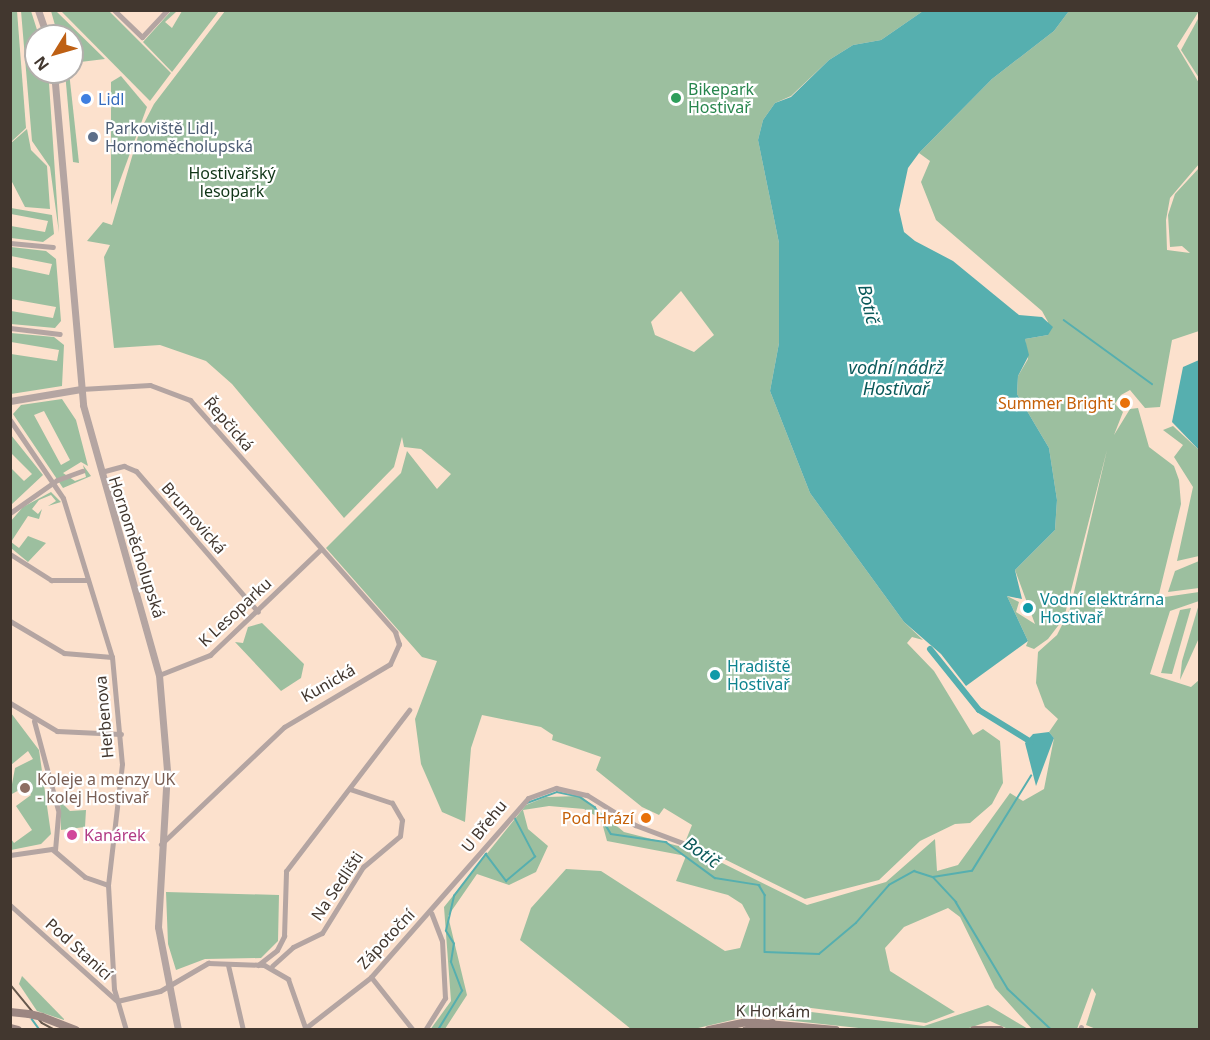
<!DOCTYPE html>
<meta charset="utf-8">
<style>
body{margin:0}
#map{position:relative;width:1210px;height:1040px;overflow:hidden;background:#fce1cd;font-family:"Noto Sans",sans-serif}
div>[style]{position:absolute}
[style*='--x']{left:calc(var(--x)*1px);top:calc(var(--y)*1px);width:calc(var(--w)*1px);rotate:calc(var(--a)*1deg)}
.green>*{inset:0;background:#9cbf9f}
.water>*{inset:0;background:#56afaf}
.stream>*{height:1.5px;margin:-0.75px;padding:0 0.75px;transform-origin:0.75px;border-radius:0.75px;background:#56afaf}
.canal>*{height:6px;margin:-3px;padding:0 3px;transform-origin:3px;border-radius:3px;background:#56afaf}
.minor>*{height:5px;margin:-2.5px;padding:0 2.5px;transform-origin:2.5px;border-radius:2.5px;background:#b4a5a2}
.tertiary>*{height:7px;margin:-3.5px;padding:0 3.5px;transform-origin:3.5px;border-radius:3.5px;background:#b4a5a2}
.secondary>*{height:8px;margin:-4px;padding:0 4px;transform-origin:4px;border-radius:4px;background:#9b8681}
.tram>*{height:1.5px;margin:-0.75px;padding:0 0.75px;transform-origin:0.75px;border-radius:0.75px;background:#67594e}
.secondary-bridge>*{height:8px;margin:-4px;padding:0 4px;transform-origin:4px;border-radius:4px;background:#9b8681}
.dots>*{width:16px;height:16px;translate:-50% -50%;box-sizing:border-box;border:3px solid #fff;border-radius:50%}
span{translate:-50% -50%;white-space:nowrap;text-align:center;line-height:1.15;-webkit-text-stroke:4.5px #fff;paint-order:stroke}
.leisure-label{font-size:16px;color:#27864d}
.left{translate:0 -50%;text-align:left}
.shop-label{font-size:16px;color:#366cbe}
.service-label{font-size:16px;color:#4e5e75}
.park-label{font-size:16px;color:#103517}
.food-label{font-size:16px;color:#c56008}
.right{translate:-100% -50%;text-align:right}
.street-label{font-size:16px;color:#42372f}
.culture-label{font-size:16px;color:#0d838f}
.education-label{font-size:16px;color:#785e54}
.hotel-label{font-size:16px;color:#b23c85}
.water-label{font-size:18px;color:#0a595a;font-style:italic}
.frame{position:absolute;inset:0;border:12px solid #42372f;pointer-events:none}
.north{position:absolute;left:24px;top:24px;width:60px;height:60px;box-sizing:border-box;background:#fff;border:2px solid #b3afac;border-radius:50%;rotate:233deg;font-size:16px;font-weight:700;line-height:24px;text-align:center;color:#42372f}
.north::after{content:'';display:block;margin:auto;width:21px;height:27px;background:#be6014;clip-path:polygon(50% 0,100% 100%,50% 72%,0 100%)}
</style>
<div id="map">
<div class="green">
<i style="clip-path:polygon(172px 10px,176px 12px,165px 22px,172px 28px,182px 11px,219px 11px,172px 72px,143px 42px)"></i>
<i style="clip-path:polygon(17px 11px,26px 128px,11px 142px,11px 11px)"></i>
<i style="clip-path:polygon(21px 11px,31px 11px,39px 36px,36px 72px,47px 72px,49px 83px,59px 233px,50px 167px,32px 141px)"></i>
<i style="clip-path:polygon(51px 11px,56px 11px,105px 59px,72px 63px,72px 36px,58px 36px)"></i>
<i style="clip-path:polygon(61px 11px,109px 11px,171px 73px,150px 101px)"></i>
<i style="clip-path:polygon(evenodd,225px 11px,923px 11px,881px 40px,853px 45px,829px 60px,791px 96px,775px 103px,763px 120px,758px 140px,779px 243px,779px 343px,770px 391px,810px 493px,904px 622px,923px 640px,912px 637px,907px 643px,934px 671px,973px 735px,983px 729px,1000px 741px,1003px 783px,992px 804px,970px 823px,955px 824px,920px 841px,879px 880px,805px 899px,686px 840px,692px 825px,664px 808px,659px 815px,642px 807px,596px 770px,601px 757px,552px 740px,553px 735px,541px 727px,482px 715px,471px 748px,465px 822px,442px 812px,421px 764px,415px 719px,437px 661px,422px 657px,326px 548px,401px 473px,407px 451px,437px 489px,451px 474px,421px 449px,404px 447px,402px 437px,394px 467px,344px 518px,232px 384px,206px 361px,160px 345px,114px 348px,104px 257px,110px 245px,87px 241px,103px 222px,112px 225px,139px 133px,154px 104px,225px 11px,681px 291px,714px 335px,694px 352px,655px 335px,651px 322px,681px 291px)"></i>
<i style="clip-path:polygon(1069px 11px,1199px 11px,1177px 46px,1199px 83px,1199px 164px,1170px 198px,1166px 220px,1167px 250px,1190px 253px,1182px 246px,1170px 247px,1168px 215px,1175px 194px,1199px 168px,1199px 331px,1172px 340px,1160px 407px,1145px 408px,1130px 390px,1121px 395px,1107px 415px,1115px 404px,1123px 412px,1114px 435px,1130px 409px,1138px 408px,1149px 447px,1174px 466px,1179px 480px,1181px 504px,1158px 598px,1199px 592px,1199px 601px,1170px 611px,1150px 674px,1191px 687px,1199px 680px,1199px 1029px,1096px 1029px,1086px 1025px,1096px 994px,1092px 988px,1077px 1029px,1032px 1029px,995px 988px,960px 917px,948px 908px,904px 927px,885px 948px,890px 971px,955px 1012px,926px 1023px,796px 1006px,795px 1010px,924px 1026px,988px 1005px,1028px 1029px,1008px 1029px,990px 1021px,966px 1029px,877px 1030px,749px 1016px,694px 1029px,631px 1029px,520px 940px,531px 908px,566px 869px,601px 871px,725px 951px,740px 948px,750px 919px,742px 904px,728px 895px,676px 881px,686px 856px,607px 841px,601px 819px,584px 809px,549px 806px,523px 810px,528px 829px,548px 846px,536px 872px,509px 885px,477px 874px,448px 916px,467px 995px,445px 1029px,430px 1030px,451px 1001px,444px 907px,526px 805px,546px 797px,581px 796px,624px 832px,698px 851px,807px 905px,886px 882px,935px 839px,937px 871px,958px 865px,1010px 793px,1023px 801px,1044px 789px,1054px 738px,1049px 732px,1058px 719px,1045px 707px,1036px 683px,1038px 652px,1057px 635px,1070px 609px,1107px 450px,1064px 618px,1048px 639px,1034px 649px,1026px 646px,1028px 641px,1007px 596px,1019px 602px,1016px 612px,1035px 624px,1015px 570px,1055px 530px,1057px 500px,1049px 448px,1017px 394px,1018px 376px,1028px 359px,1025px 339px,1048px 335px,1048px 322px,1042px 311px,936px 220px,921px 182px,930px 161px,919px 153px,992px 79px,1054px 31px)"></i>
<i style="clip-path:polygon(1199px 17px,1199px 78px,1181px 50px)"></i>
<i style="clip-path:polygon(65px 72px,69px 72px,79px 163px,73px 162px)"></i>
<i style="clip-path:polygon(121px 76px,147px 107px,111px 205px,111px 82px)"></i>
<i style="clip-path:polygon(27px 129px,31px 150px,47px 166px,50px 209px,25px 207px,11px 180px,11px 143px)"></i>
<i style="clip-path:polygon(11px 208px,52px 215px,54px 234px,43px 242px,11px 238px,11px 226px,45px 232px,48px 221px,11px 214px)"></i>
<i style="clip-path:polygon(11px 247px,46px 251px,56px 259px,61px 321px,55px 328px,11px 324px,11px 311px,53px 318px,56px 307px,11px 299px,11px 267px,49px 275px,52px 264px,11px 256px)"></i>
<i style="clip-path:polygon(11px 333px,54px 337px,64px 345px,62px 386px,11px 394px,11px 354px,57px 361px,59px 350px,11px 342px)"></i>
<i style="clip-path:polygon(evenodd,62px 399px,76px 420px,88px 466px,81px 462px,63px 473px,75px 481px,86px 477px,83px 465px,91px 476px,63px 488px,13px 414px,21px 405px,62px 399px,44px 411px,70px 460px,61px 465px,34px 415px,44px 411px)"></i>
<i style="clip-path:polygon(1173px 426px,1199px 450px,1199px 556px,1177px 561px,1193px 487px,1174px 457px,1183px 445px,1163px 430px)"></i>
<i style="clip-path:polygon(11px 435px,43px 475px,11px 505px,11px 468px,24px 481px,32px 474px,11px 453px)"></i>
<i style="clip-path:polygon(51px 492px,61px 502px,48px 506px,56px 501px,51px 495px,39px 500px,32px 509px,38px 514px,42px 509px,39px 519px,28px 516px,11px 542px,19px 548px,28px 536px,46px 543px,28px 562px,11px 548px,10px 522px,23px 507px)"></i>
<i style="clip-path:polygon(1199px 561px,1199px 588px,1168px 592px,1175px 571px)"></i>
<i style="clip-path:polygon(1199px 604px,1199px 638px,1180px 680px,1182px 661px)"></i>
<i style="clip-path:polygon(1191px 608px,1172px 674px,1161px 673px,1180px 610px)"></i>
<i style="clip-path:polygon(262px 623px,304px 664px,301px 678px,281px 691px,235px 642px,243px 643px,248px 627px)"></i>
<i style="clip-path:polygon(11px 713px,39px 750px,51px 834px,41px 844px,11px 850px,11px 839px,14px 843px,32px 830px,16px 806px,31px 795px,25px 787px,10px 795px,15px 768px,33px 759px,28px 751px,11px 765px)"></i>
<i style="clip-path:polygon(60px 801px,70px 811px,86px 810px,85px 827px,61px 830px)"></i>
<i style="clip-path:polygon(166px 892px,279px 895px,278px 941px,261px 958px,205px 959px,176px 970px,168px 944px)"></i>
<i style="clip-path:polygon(22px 976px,64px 1019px,64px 1020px,37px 1011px,19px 984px)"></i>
</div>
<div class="water">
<i style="clip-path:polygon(923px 11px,1069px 11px,1054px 31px,992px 79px,919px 153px,908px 168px,899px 210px,904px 232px,915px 241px,953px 261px,1019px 315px,1042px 317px,1053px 327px,1048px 335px,1025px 339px,1029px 355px,1018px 376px,1017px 394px,1049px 448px,1057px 500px,1055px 530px,1015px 570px,1022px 599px,1007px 596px,1028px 641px,966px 686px,941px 654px,904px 622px,810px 493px,770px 391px,779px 343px,779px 243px,758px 140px,763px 120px,775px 103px,791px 97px,829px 60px,853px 45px,881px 40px)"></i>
<i style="clip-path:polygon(1199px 360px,1200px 360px,1199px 450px,1172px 422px,1183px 367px)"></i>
<i style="clip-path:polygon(1049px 732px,1054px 738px,1036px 786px,1025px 743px,1033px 734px)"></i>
</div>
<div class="stream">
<i style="--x:1064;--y:320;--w:109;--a:36"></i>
<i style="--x:527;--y:803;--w:32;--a:-20"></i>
<i style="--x:557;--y:792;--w:24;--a:12"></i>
<i style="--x:580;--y:797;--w:18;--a:34"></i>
<i style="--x:595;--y:807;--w:31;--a:59"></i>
<i style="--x:611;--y:834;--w:56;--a:8.3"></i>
<i style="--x:666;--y:842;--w:61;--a:36.3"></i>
<i style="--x:715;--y:878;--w:45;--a:9"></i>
<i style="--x:759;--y:885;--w:12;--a:59"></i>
<i style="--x:765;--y:895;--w:57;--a:90"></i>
<i style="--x:765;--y:952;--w:54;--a:2.1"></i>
<i style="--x:819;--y:954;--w:48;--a:-40"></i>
<i style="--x:856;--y:923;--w:50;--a:-49"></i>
<i style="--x:889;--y:885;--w:29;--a:-29"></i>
<i style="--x:914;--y:871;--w:20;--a:18"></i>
<i style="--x:933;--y:877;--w:39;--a:-9"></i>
<i style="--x:972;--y:871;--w:112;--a:-58.2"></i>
<i style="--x:934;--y:878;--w:33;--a:47"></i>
<i style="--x:956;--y:902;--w:101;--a:59.1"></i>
<i style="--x:1008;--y:989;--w:60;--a:43"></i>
<i style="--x:32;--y:1019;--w:14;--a:54"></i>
<i style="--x:438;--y:1030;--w:46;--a:-58.4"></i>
<i style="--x:462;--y:991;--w:31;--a:-111"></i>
<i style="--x:451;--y:962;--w:18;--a:-81"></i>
<i style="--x:454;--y:944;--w:15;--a:-122"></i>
<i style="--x:446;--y:931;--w:36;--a:-77"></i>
<i style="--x:454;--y:896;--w:53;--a:-52.7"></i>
<i style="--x:486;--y:854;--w:34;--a:53"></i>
<i style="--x:506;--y:881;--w:38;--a:-40"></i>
<i style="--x:535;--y:857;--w:45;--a:-117.7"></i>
</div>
<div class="canal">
<i style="--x:930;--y:649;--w:78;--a:51.2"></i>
<i style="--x:979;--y:710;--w:61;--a:31.6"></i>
</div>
<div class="minor">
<i style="--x:114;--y:10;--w:39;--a:44"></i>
<i style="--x:142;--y:37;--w:37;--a:-47"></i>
<i style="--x:10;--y:243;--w:43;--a:5.3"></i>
<i style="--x:10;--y:328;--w:50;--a:6.8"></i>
<i style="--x:81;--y:389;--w:69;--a:-3.3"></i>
<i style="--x:150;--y:385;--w:43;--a:20.6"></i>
<i style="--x:190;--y:400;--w:310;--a:48.5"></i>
<i style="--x:395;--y:632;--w:13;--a:72"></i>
<i style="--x:399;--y:644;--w:22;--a:114"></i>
<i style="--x:390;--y:664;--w:123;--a:149.3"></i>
<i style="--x:284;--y:727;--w:170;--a:136.4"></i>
<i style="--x:10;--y:420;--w:94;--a:55.8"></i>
<i style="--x:63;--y:498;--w:166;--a:72.9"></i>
<i style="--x:112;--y:657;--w:107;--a:84.7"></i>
<i style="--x:122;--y:764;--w:122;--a:96.6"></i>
<i style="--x:108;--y:885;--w:104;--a:86.7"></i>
<i style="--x:114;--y:989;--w:43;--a:73.7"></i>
<i style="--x:101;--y:472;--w:24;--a:-15"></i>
<i style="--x:124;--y:466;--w:13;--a:23"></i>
<i style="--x:136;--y:471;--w:186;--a:49.1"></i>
<i style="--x:10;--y:513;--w:57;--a:-35.1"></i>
<i style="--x:57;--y:480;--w:27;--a:-20"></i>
<i style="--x:10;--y:554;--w:49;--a:32.4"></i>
<i style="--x:51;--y:580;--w:37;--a:0"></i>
<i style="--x:10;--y:621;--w:63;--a:30.7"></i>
<i style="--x:64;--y:653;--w:48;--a:4.8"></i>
<i style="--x:159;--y:675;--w:55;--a:-21.4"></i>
<i style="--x:210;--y:655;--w:151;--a:-43.7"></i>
<i style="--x:10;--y:703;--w:55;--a:30.8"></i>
<i style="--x:57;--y:731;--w:64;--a:2.7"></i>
<i style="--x:34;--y:721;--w:92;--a:74.9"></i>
<i style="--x:55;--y:850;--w:38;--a:-85"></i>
<i style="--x:10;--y:855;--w:42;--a:-8.1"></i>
<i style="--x:52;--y:849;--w:43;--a:40.3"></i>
<i style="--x:85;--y:877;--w:24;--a:19"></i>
<i style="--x:10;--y:905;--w:142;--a:41.9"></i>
<i style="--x:228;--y:965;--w:67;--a:77"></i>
<i style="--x:258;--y:965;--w:24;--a:-38"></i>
<i style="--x:277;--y:950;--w:16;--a:-63"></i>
<i style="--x:284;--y:936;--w:65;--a:-88.2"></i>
<i style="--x:286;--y:871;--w:203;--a:-52.6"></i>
<i style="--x:272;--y:966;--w:28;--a:-42"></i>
<i style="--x:293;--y:947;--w:32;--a:-26"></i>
<i style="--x:322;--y:933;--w:78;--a:-58.2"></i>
<i style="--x:363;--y:867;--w:48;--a:-40"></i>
<i style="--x:400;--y:836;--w:16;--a:-83"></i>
<i style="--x:402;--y:820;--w:20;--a:-120"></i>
<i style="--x:392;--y:803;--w:44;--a:-161.6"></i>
<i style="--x:371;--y:977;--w:68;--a:51.6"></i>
<i style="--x:117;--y:1001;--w:44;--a:-13.1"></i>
<i style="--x:160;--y:991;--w:56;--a:-30.3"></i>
<i style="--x:208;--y:963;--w:56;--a:2"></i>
<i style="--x:264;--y:965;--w:28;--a:30"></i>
<i style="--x:288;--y:979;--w:54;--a:70.6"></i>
<i style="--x:303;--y:1030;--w:86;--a:-37.9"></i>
<i style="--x:371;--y:977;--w:238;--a:-48.7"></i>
<i style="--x:528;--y:798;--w:30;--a:-20"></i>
<i style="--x:556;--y:788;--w:32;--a:13"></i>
<i style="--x:587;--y:795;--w:57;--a:32"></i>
<i style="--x:635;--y:825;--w:57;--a:20.7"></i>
<i style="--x:425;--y:1030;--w:38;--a:-58"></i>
<i style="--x:445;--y:998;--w:57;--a:-93"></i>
<i style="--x:442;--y:941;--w:30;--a:-111"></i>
<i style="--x:1080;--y:1030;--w:3;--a:-72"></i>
</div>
<div class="tertiary">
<i style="--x:38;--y:10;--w:28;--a:71"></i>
<i style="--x:54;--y:72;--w:334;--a:85"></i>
<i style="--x:83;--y:405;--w:280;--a:74.3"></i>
<i style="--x:159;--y:675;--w:96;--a:85.2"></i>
<i style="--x:167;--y:771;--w:156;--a:93.3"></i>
<i style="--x:158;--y:927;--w:105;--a:79"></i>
<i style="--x:10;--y:401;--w:72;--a:-9.6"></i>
</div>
<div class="secondary">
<i style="--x:10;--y:1012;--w:19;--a:6"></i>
<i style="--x:42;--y:1017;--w:36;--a:21"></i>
<i style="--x:10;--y:1028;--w:8;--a:14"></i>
<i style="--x:709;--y:1030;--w:38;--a:-12"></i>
<i style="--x:746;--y:1022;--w:90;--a:5.1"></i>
<i style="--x:746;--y:1030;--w:27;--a:-15"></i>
<i style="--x:974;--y:1030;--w:26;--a:0"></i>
</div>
<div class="tram">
<i style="--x:10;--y:984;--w:50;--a:50.6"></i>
<i style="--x:42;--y:1023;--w:15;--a:28"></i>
</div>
<div class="secondary-bridge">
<i style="--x:29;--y:1014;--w:13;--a:13"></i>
</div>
<div class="dots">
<i style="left:676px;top:98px;background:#2e9e5b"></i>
<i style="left:86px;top:99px;background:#3f7fe0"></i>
<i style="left:93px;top:137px;background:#5c6f8a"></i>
<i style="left:1125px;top:403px;background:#e8710a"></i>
<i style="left:1028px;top:608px;background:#0f9aa8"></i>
<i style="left:715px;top:675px;background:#0f9aa8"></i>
<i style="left:25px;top:788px;background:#8d6e63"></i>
<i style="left:646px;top:818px;background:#e8710a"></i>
<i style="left:72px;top:835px;background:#d1479c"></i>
</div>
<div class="leisure-label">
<span class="left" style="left:688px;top:98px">Bikepark<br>Hostivař</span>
</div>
<div class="shop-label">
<span class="left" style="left:98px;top:99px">Lidl</span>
</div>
<div class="service-label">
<span class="left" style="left:105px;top:137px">Parkoviště Lidl,<br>Hornoměcholupská</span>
</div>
<div class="park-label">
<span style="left:232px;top:182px">Hostivařský<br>lesopark</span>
</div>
<div class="food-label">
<span class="right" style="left:1113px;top:403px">Summer Bright</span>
<span class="right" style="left:634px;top:818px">Pod Hrází</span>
</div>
<div class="street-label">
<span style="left:229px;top:424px;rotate:49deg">Řepčická</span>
<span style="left:194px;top:518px;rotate:49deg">Brumovická</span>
<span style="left:137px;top:547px;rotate:72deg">Hornoměcholupská</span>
<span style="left:235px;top:612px;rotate:-43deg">K Lesoparku</span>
<span style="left:328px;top:683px;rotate:-30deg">Kunická</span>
<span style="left:104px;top:717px;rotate:-95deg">Herbenova</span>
<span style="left:484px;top:826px;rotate:-51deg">U Břehu</span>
<span style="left:337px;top:886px;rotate:-56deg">Na Sedlišti</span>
<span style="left:386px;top:939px;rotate:-47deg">Zápotoční</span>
<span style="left:79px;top:949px;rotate:42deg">Pod Stanicí</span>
<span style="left:773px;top:1011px;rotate:1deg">K Horkám</span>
</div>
<div class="culture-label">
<span class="left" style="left:1040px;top:608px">Vodní elektrárna<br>Hostivař</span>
<span class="left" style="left:727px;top:675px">Hradiště<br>Hostivař</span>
</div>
<div class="education-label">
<span class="left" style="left:37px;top:788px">Koleje a menzy UK<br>- kolej Hostivař</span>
</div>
<div class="hotel-label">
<span class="left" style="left:84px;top:835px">Kanárek</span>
</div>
<div class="water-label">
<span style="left:869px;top:304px;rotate:77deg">Botič</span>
<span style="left:896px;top:378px">vodní nádrž<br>Hostivař</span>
<span style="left:702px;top:852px;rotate:35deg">Botič</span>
</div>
<div class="frame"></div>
<div class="north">N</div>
</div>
